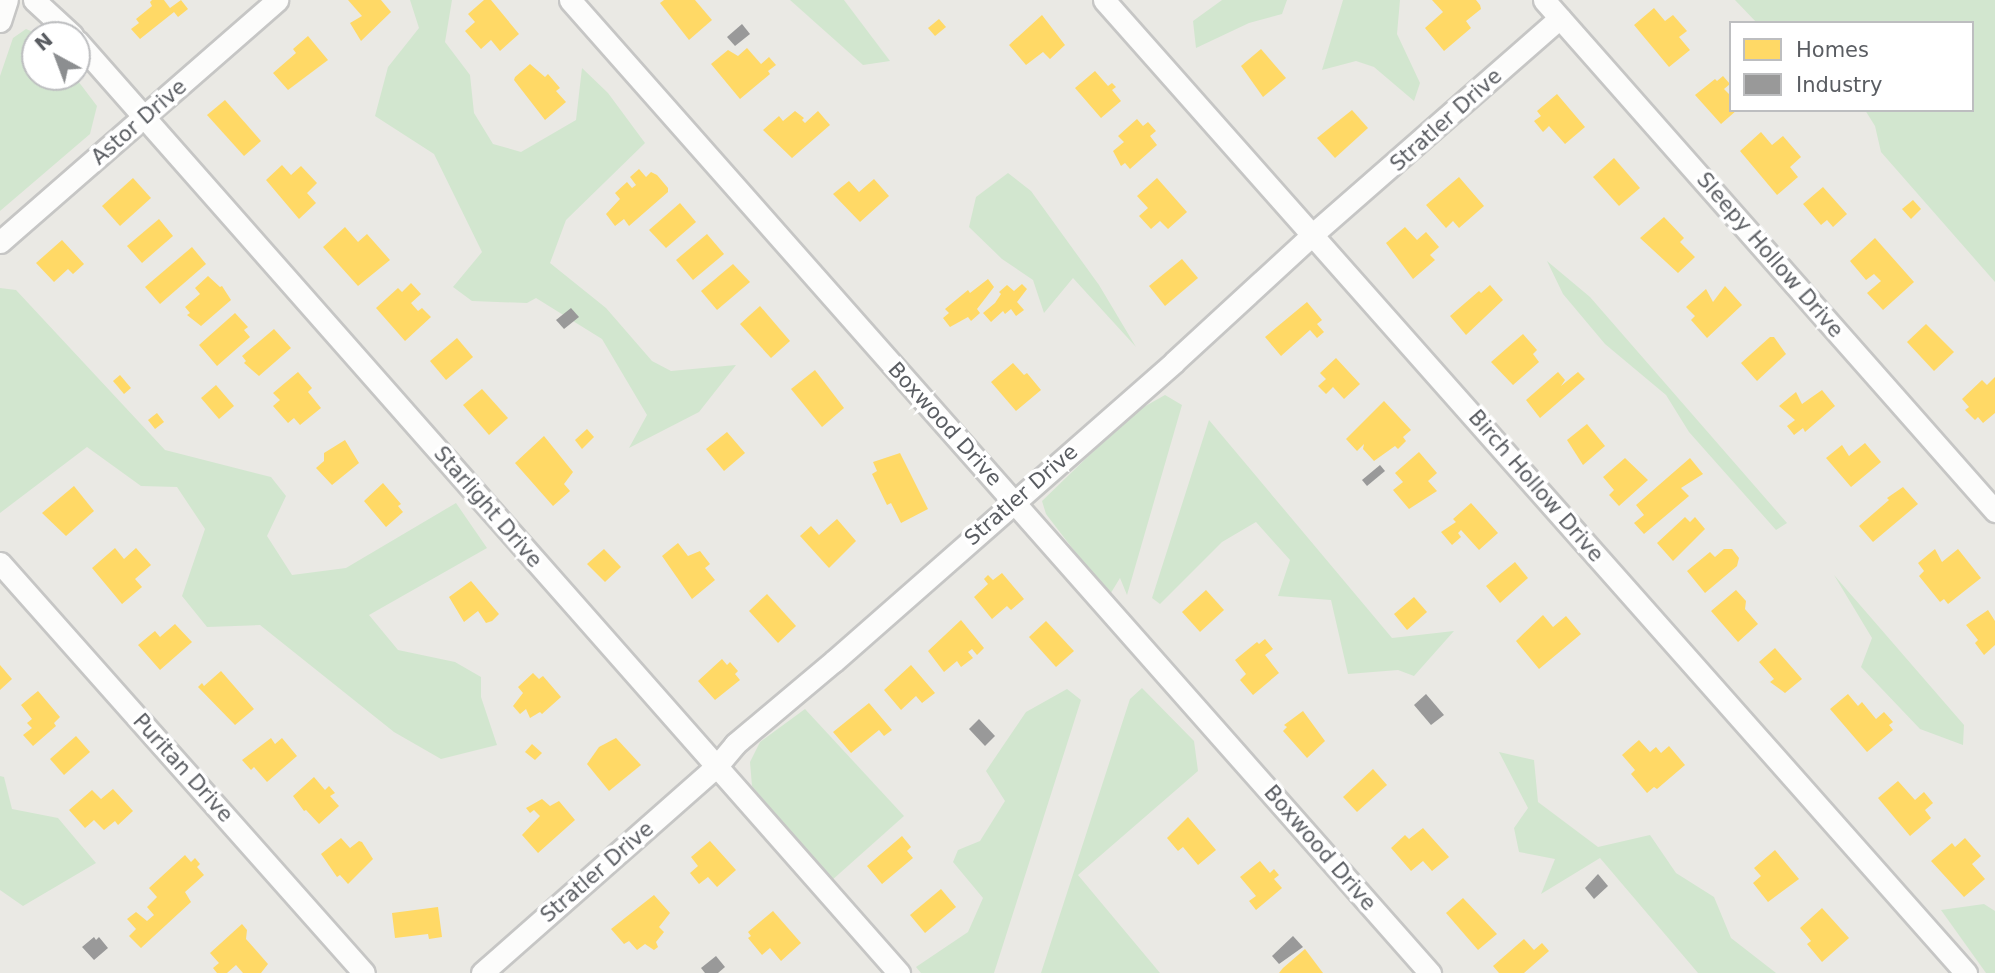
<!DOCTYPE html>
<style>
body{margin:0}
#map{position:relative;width:1995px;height:973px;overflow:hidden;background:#eae9e4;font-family:"DejaVu Sans",sans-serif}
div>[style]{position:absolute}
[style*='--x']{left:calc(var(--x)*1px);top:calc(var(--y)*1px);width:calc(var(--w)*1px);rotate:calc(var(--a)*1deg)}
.green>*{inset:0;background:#d2e6cf}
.homes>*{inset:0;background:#ffd966}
.industry>*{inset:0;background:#999}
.roads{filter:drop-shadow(2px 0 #c6c6c5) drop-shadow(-2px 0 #c6c6c5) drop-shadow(0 2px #c6c6c5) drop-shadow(0 -2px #c6c6c5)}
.minor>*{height:21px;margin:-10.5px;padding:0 10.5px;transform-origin:10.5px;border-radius:10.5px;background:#fcfcfb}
span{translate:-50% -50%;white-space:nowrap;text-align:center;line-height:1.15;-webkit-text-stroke:7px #fff;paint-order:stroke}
.street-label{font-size:21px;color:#5a5d62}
.legend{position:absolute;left:1729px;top:21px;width:245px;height:91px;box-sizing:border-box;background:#fff;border:2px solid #bdbec0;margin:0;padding:9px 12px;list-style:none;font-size:21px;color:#5a5d62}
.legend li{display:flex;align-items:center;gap:14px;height:35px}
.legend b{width:35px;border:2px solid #bdbec0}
.north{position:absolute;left:21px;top:21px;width:70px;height:70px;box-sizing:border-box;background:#fff;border:2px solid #bdbec0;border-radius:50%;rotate:319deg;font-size:19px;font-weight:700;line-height:28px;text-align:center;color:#5a5d62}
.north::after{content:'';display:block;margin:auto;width:24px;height:32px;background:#8c8e90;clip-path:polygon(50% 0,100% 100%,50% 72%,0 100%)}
</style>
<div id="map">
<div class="green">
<i style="clip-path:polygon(410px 0,452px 0,445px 42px,470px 75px,474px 113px,493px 144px,521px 152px,576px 120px,582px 68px,608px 93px,645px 143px,566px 220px,550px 263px,606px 308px,652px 361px,671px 371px,736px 365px,699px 412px,629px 448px,647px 415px,602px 339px,536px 298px,527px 303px,472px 301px,453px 287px,482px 252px,434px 154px,375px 116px,388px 67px,419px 28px)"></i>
<i style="clip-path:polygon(790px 0,844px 0,890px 61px,863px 65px)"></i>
<i style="clip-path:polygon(1222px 0,1287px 0,1282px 14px,1249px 23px,1196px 48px,1193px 21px)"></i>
<i style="clip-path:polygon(1343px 0,1400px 0,1397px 34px,1420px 83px,1414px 101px,1374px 67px,1356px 61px,1322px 70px)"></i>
<i style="clip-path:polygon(1735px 0,1995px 0,1995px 282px,1881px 152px,1875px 126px,1865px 110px,1972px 110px,1972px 23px,1757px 23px)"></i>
<i style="clip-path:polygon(26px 29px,40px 35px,35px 35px,35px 77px,75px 77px,97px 106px,90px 134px,0 211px,0 76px,13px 38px)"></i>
<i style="clip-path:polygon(1008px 173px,1031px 191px,1099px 285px,1136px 347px,1073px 278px,1044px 313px,1033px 280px,1002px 259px,969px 227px,976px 197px)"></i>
<i style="clip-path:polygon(1547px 261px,1590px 297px,1787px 523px,1776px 530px,1689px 432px,1666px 395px,1605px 344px,1563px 294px)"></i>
<i style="clip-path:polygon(0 288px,16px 290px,165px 450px,271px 477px,286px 496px,267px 536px,292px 575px,346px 568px,456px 503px,487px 548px,369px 615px,398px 650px,455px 662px,481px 677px,481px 697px,497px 745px,441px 759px,394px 732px,260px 625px,207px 627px,182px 596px,205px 529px,177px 487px,141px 486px,87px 447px,0 513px)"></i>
<i style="clip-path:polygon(1165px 395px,1182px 405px,1127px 595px,1120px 578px,1109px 596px,1046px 514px,1042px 501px,1133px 413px)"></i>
<i style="clip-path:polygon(1209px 420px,1392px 638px,1454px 631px,1414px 676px,1398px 670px,1348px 674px,1331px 600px,1278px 596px,1290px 560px,1256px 522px,1222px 542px,1160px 604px,1152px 598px)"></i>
<i style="clip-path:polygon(1834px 575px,1964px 725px,1963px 745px,1920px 729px,1861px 667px,1872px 638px)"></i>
<i style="clip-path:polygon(1142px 688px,1194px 741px,1198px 771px,1078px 875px,1160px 973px,1041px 973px,1130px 699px)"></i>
<i style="clip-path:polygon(1067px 689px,1081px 700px,994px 973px,921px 973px,916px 967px,968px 932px,983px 898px,953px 862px,958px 850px,980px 841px,1005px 801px,986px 771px,1026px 712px)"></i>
<i style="clip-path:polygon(805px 709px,904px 816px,831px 881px,752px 786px,750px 762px,760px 742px)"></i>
<i style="clip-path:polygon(1499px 752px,1534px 760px,1538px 802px,1598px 847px,1650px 835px,1676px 873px,1714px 897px,1731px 938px,1776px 973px,1698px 973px,1600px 858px,1541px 894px,1555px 859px,1519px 852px,1514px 828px,1528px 808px)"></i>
<i style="clip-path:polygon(0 776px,4px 777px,12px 809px,58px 818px,96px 863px,23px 906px,0 890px)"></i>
<i style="clip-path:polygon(1984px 904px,1995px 911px,1995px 973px,1986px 973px,1941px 910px)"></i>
</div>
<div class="homes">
<i style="clip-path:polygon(152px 0,164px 0,170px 8px,181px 0,188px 9px,178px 17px,174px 12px,140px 39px,131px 29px,139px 23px,136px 19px,152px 6px,150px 2px)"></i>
<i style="clip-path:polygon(348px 0,381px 0,391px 12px,361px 41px,350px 23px,362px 16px)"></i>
<i style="clip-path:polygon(484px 0,491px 0,519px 34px,500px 51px,491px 40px,481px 49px,465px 31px,475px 22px,468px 14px)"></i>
<i style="clip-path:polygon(664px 0,695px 0,712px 20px,689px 40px,660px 3px)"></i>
<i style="clip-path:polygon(1432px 0,1476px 0,1480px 5px,1481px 9px,1466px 21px,1471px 28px,1444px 51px,1425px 28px,1443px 12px)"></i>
<i style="clip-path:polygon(1654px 8px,1665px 21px,1673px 15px,1687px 31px,1679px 37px,1690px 50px,1669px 67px,1634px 25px)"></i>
<i style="clip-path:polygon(1042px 15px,1065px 45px,1050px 59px,1043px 52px,1026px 65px,1009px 45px)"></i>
<i style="clip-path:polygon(939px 19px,946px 27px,935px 36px,928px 28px)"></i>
<i style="clip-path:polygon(308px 36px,328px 60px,288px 90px,273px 73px,296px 53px,293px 49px)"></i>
<i style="clip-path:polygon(747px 48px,761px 64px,769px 57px,776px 65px,768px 71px,770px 74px,740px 99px,711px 64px,728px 50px,738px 56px)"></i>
<i style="clip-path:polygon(1261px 49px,1286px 78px,1263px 97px,1241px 66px)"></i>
<i style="clip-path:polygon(530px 64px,545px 77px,548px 74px,560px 88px,556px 91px,566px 102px,545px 120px,514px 80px,515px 77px)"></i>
<i style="clip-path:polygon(1095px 71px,1108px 86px,1112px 83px,1116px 87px,1112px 90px,1121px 101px,1101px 118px,1075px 88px)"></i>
<i style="clip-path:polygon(1723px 76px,1730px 84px,1724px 89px,1731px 96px,1731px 110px,1737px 110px,1721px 124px,1695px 95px,1715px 79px,1717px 81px)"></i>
<i style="clip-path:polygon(1557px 94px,1585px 127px,1565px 144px,1549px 126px,1543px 132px,1534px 121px,1541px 116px,1537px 111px)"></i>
<i style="clip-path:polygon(225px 100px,261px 141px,244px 156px,207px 115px)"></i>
<i style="clip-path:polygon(1352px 110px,1368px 128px,1335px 158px,1317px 138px)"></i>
<i style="clip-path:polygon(795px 111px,804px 118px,802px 120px,805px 123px,818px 111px,830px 125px,792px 158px,763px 130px,779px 116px,783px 121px)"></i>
<i style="clip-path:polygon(1137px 119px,1143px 126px,1148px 122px,1156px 131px,1150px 136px,1157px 145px,1130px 169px,1125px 163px,1121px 166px,1113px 151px,1124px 142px,1118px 136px)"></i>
<i style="clip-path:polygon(1761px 132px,1772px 145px,1783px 136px,1801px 157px,1790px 167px,1798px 177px,1777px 195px,1740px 151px)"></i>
<i style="clip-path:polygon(1614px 158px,1640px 188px,1619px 206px,1593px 177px)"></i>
<i style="clip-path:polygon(282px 165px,291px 175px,301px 166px,317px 183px,307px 193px,316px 203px,299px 219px,266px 180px)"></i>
<i style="clip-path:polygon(639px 169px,646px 177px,651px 172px,657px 175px,668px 188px,668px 192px,629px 226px,624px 219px,615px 226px,606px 214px,620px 199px,615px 193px,627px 182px,632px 188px,636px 185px,630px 177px)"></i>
<i style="clip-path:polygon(1459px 177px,1484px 206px,1459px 228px,1453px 221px,1446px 228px,1426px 205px)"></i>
<i style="clip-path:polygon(133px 178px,151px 198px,120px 226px,102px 206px)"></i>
<i style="clip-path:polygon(1157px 178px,1187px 212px,1168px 229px,1160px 221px,1151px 229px,1139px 216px,1148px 208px,1137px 196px)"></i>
<i style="clip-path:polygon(874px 179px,889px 196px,860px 222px,833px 194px,849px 181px,859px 192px)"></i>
<i style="clip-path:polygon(1823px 187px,1847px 214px,1833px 227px,1827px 220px,1821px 225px,1803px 204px)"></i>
<i style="clip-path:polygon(1913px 200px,1921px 209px,1911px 219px,1902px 209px)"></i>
<i style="clip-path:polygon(680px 203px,696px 222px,666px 248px,649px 230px)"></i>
<i style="clip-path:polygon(1664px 217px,1684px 238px,1680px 242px,1695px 257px,1678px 273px,1640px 238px)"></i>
<i style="clip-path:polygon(159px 219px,173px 236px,142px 263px,127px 246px)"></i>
<i style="clip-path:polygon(345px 227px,358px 242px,367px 234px,390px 260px,358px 286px,323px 247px)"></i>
<i style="clip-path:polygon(1405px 227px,1417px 240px,1426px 232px,1439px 247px,1430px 255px,1435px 260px,1413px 279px,1386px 243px)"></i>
<i style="clip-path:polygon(707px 234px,724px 254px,693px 280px,676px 260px)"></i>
<i style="clip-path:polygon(1875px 238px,1914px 282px,1883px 310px,1867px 293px,1881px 281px,1874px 274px,1866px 280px,1850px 261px)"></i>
<i style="clip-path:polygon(62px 240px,84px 264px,73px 274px,68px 269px,54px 282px,36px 263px)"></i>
<i style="clip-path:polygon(192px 247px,206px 264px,160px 304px,145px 287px)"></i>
<i style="clip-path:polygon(1182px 259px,1198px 278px,1165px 306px,1149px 286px)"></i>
<i style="clip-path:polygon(733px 264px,750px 282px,717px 310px,701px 291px)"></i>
<i style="clip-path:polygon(208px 276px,220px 287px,222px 286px,231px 300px,201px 326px,187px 315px,190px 313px,185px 307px,200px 294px,195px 288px)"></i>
<i style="clip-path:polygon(988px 279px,994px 287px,977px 309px,980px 313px,971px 321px,968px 317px,950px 327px,943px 318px,949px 313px,945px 309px,968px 290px,970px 293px)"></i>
<i style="clip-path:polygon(411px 283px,421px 294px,411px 303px,418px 311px,422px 308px,431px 317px,405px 341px,376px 308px,398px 288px,402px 292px)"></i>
<i style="clip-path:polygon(1022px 284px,1027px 289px,1017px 302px,1024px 310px,1016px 316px,1011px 309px,1005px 314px,1003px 311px,991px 322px,983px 313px,995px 303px,1001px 294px,999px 292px,1007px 285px,1014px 291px)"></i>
<i style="clip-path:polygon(1490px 285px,1503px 300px,1466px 335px,1450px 316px,1479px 291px,1481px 293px)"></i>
<i style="clip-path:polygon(1725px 286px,1742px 305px,1707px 338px,1691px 320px,1695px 316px,1686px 307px,1706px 289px,1713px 302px)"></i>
<i style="clip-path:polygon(1307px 302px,1322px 320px,1317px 324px,1324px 332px,1317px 338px,1310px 330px,1281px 356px,1265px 337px)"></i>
<i style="clip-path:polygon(760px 306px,790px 341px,771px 358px,740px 324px)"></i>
<i style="clip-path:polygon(235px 313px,248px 327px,244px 330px,250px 337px,217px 366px,199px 345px)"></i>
<i style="clip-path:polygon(1926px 324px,1954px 352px,1934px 371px,1907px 342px)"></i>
<i style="clip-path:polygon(274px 329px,291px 348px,259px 376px,244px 363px,246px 361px,242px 356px)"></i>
<i style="clip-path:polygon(1523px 334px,1537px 350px,1533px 354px,1539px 362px,1513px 385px,1491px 362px)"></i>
<i style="clip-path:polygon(1770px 337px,1774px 337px,1786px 354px,1757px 381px,1741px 363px)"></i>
<i style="clip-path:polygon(457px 338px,473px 357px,446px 380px,430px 361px)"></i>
<i style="clip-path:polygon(1336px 358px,1360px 384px,1344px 399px,1333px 387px,1326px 394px,1318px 386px,1326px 379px,1320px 373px)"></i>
<i style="clip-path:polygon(1013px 363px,1024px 375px,1027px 373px,1041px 390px,1016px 411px,991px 382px)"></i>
<i style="clip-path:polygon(815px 370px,844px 408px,822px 427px,791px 389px)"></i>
<i style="clip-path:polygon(298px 372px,312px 388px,308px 392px,321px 408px,300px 425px,294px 418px,288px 423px,273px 406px,280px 400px,273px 393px)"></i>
<i style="clip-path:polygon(1558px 372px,1565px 380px,1561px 386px,1578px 372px,1585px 379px,1540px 418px,1526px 400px)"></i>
<i style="clip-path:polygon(120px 375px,131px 388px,124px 394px,113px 381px)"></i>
<i style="clip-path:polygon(1995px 377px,1995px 413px,1983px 423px,1978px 417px,1975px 420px,1965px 410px,1969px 407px,1962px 399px,1982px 380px,1987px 385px)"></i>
<i style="clip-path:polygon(216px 385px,234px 406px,219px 419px,201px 398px)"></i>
<i style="clip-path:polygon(482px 389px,508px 418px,489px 435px,463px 405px)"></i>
<i style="clip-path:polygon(1822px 390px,1835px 406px,1805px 432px,1803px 428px,1794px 435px,1787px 426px,1795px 420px,1779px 406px,1796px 392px,1802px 404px)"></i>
<i style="clip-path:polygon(1384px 401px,1411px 430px,1403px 437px,1406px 441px,1398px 449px,1395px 446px,1374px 461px,1363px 449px,1364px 444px,1357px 451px,1346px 439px)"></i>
<i style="clip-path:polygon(157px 413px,164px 422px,155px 429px,148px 420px)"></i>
<i style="clip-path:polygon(1587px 424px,1605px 446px,1583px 465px,1567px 440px)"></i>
<i style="clip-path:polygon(587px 429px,594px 437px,582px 449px,575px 440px)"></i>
<i style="clip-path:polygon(727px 432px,745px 453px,724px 471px,706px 449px)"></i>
<i style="clip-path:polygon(544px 436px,573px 472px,564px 484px,570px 491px,553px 506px,515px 463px)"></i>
<i style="clip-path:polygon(345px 440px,359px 463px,332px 485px,316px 468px,324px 461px,324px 453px)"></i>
<i style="clip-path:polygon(1865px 443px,1881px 462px,1851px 487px,1826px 458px,1842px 445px,1849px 456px)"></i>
<i style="clip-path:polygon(1419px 452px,1437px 473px,1428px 481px,1437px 491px,1409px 509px,1393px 490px,1403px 482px,1395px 473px)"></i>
<i style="clip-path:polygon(900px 453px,928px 509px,901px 523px,891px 503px,887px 505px,872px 474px,877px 471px,873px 462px)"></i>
<i style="clip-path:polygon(1625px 458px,1648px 480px,1619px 506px,1609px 495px,1614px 490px,1603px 477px)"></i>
<i style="clip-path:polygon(1690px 458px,1703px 474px,1681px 488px,1689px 496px,1644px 534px,1634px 523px,1644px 515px,1636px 505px)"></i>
<i style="clip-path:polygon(383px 483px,401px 504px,398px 506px,403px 512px,386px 527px,364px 501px)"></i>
<i style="clip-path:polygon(74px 486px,94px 511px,66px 536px,42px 513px)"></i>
<i style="clip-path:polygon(1903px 487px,1918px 504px,1873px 542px,1859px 526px,1889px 500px,1887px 498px)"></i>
<i style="clip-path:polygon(1471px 503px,1498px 533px,1479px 550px,1461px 530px,1458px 533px,1461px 537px,1452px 545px,1441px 532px,1456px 522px,1453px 519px)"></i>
<i style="clip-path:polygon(1685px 517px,1690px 522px,1695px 517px,1705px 529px,1673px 561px,1657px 543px)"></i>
<i style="clip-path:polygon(837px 519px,856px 541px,829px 568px,800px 536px,811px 526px,819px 535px)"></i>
<i style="clip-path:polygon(678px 543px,688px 556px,700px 551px,710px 564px,705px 568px,715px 580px,692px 599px,662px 556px)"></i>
<i style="clip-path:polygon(115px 548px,124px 559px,136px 548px,151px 565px,135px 579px,142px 587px,122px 604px,92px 568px)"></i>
<i style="clip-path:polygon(604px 549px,621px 567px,605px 582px,587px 564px)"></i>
<i style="clip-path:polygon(1724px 549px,1732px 549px,1739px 558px,1737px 566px,1705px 593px,1687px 571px,1710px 552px,1715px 557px)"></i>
<i style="clip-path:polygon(1935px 549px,1942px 562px,1958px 549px,1981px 578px,1948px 604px,1944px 599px,1940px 602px,1919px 576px,1924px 571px,1918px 563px)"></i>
<i style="clip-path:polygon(1515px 562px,1528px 578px,1500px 603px,1486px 586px)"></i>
<i style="clip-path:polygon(1002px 573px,1024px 599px,1011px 610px,1007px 606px,992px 619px,974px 597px,988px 584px,984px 579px,988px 575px,993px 580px)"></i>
<i style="clip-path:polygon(471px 581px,499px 614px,492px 621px,486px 623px,478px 611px,464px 622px,449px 597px)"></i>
<i style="clip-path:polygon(1206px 590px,1224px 610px,1200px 632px,1182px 612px)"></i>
<i style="clip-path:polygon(1736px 590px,1746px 601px,1745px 609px,1758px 624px,1738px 642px,1711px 611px)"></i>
<i style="clip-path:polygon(767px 594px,796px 626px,778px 643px,749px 611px)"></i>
<i style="clip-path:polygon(1414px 597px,1427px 612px,1407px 630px,1394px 614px)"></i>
<i style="clip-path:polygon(1988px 610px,1995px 621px,1995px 645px,1984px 655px,1975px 643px,1978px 640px,1966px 625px)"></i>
<i style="clip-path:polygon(1543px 615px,1553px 627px,1566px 616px,1581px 634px,1539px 669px,1516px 641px)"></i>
<i style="clip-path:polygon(961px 620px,984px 648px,977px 655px,972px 649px,968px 652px,973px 658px,961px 667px,957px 661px,944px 672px,928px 651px)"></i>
<i style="clip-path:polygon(1046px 621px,1074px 651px,1056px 667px,1029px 637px)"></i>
<i style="clip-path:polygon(175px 624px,192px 642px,160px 670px,138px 645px,155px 631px,160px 637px)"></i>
<i style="clip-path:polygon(1265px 639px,1273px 649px,1265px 655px,1279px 673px,1253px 695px,1240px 680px,1246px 674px,1235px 660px,1257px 642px,1259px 644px)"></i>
<i style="clip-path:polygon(1775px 648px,1802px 679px,1785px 693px,1770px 682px,1774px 679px,1759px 662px)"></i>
<i style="clip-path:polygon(722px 659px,727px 665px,730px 662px,738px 671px,735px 674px,740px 680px,715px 700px,698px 681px)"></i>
<i style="clip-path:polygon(0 665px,12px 679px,0 690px)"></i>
<i style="clip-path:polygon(911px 665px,935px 693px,922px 703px,916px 696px,901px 710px,884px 690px)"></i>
<i style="clip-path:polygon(221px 671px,254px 709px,235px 725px,198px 687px,202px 683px,204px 686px)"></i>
<i style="clip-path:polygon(533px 673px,539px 679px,543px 676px,561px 697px,542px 714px,540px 712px,530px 718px,526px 709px,520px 714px,513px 706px,523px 693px,518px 687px)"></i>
<i style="clip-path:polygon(38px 691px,60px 717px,54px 723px,56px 726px,33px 746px,23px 735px,32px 728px,27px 723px,32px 719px,21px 705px)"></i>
<i style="clip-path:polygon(1848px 694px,1858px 706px,1862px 702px,1876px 719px,1884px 712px,1893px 722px,1889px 725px,1893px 730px,1867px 752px,1830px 709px)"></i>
<i style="clip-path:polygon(869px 703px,892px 730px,884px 736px,879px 730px,851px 753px,833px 732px)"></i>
<i style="clip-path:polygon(1303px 711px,1325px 741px,1307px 758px,1283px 731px,1287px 727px,1284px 725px)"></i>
<i style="clip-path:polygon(76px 736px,90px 752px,64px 775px,50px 759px)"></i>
<i style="clip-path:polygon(271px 738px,275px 744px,282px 738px,297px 756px,267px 782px,254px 767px,251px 770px,242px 760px)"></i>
<i style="clip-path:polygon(616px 738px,641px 765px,609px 791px,587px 764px,599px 747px)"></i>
<i style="clip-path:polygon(1639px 740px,1650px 752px,1656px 747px,1661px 753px,1669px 746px,1685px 765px,1657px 789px,1654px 787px,1647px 793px,1631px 774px,1635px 770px,1622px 755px)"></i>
<i style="clip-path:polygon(532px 744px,542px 753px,535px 760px,525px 752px)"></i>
<i style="clip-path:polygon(1373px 769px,1387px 785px,1357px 812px,1343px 797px)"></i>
<i style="clip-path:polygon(314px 777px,325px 790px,329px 786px,335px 793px,330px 796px,339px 806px,319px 824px,306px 810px,304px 811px,293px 796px)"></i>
<i style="clip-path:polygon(1898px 781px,1915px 800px,1924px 792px,1933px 803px,1925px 810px,1931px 818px,1910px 836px,1878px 798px)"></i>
<i style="clip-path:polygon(113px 789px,133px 811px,118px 825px,115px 821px,104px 830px,94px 820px,85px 828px,69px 810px,92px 790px,101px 799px)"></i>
<i style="clip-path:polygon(542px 799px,550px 806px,559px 801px,575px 820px,538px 853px,522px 835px,540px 816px,534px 810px,530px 813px,526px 808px)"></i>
<i style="clip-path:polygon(1188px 817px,1216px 850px,1198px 865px,1183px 847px,1178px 851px,1167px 838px)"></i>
<i style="clip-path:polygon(1423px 828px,1449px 857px,1432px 871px,1423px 861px,1411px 871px,1391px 848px,1405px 835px,1409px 839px)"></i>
<i style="clip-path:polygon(902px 836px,911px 847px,907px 851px,913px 858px,882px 884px,867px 866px)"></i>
<i style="clip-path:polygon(341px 838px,350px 848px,359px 841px,362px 842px,373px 859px,348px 884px,340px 875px,337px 877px,321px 854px)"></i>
<i style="clip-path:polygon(1965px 838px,1981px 856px,1972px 864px,1985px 879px,1964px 897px,1931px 861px,1952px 843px,1955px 847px)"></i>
<i style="clip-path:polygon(710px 841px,736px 870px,717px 887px,708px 877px,699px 884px,690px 873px,698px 866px,691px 857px)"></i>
<i style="clip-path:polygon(1775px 850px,1799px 879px,1768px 902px,1753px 883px,1761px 876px,1754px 868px)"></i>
<i style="clip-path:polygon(185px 855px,191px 862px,195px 858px,200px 864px,197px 867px,204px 875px,185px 892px,191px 902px,141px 948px,129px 936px,136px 929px,127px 919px,136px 912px,147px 921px,154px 915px,147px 907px,157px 897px,149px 888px)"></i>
<i style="clip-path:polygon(1260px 861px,1270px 873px,1274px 869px,1279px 875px,1274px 879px,1282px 888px,1256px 910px,1249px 901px,1256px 896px,1240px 877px)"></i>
<i style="clip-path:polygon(941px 889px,956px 907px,925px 933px,910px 915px)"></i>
<i style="clip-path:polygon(654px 895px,670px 913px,659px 927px,664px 932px,656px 942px,658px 947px,654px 950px,645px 944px,637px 950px,629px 941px,624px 944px,611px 929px)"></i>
<i style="clip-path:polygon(1463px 898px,1497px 934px,1478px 950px,1446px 913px)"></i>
<i style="clip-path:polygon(438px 907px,442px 937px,429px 939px,428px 934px,395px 938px,392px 913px)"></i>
<i style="clip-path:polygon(1822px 908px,1849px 938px,1822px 962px,1807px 944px,1811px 941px,1800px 928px)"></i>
<i style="clip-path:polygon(773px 911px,801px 943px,781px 961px,770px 948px,762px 955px,748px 938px,751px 936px,748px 932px)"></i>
<i style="clip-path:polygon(242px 924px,247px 930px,246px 939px,268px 964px,261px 973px,243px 973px,236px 965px,227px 973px,217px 973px,213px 968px,219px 963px,210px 953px)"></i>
<i style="clip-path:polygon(1524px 939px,1534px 950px,1542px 943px,1549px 951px,1524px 973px,1499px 973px,1493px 966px)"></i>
<i style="clip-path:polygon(1305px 949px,1323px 973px,1279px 973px,1283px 968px)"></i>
</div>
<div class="industry">
<i style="clip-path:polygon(742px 24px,750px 34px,735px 46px,727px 37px)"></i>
<i style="clip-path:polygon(571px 308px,579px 317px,564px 329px,556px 320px)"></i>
<i style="clip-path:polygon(1380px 465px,1385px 471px,1367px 486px,1362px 480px)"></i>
<i style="clip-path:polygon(1426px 694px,1444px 715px,1431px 725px,1414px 705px)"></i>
<i style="clip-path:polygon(979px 719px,995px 736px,985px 746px,969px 729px)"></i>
<i style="clip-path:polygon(1598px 874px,1608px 886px,1594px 899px,1585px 888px)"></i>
<i style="clip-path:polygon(1293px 936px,1303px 947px,1279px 964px,1272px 956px)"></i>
<i style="clip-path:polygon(94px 937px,96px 940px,99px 937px,108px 948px,94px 960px,82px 947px)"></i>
<i style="clip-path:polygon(716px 956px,725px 967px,718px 973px,705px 973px,701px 968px)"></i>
</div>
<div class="roads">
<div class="minor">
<i style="--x:34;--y:0;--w:52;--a:42.6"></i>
<i style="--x:570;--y:0;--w:1299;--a:48.53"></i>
<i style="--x:1104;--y:0;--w:1300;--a:48.46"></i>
<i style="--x:1544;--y:0;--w:682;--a:48.57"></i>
<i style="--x:0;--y:21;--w:22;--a:-72"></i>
<i style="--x:77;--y:41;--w:1243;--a:48.59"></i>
<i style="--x:0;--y:242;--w:368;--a:-41.1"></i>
<i style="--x:0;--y:563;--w:548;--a:48.4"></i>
<i style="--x:482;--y:973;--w:312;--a:-41.4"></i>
<i style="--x:716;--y:767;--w:30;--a:-50"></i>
<i style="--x:735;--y:744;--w:129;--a:-40"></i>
<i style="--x:834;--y:661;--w:453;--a:-41.3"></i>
<i style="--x:1174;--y:362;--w:189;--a:-42.6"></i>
<i style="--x:1313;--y:234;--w:328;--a:-41.2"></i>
</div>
</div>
<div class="street-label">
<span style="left:1446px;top:120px;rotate:-42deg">Stratler Drive</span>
<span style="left:139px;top:122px;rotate:-41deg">Astor Drive</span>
<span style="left:1770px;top:255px;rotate:49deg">Sleepy Hollow Drive</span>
<span style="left:945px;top:424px;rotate:48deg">Boxwood Drive</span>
<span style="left:1536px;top:486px;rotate:49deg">Birch Hollow Drive</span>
<span style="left:1021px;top:495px;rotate:-41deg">Stratler Drive</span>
<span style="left:488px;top:507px;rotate:49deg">Starlight Drive</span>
<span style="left:183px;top:768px;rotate:48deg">Puritan Drive</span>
<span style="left:1320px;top:848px;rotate:49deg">Boxwood Drive</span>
<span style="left:597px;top:872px;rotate:-41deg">Stratler Drive</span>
</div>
<ul class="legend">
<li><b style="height:19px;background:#ffd966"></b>Homes</li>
<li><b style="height:19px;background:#999"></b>Industry</li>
</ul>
<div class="north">N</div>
</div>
